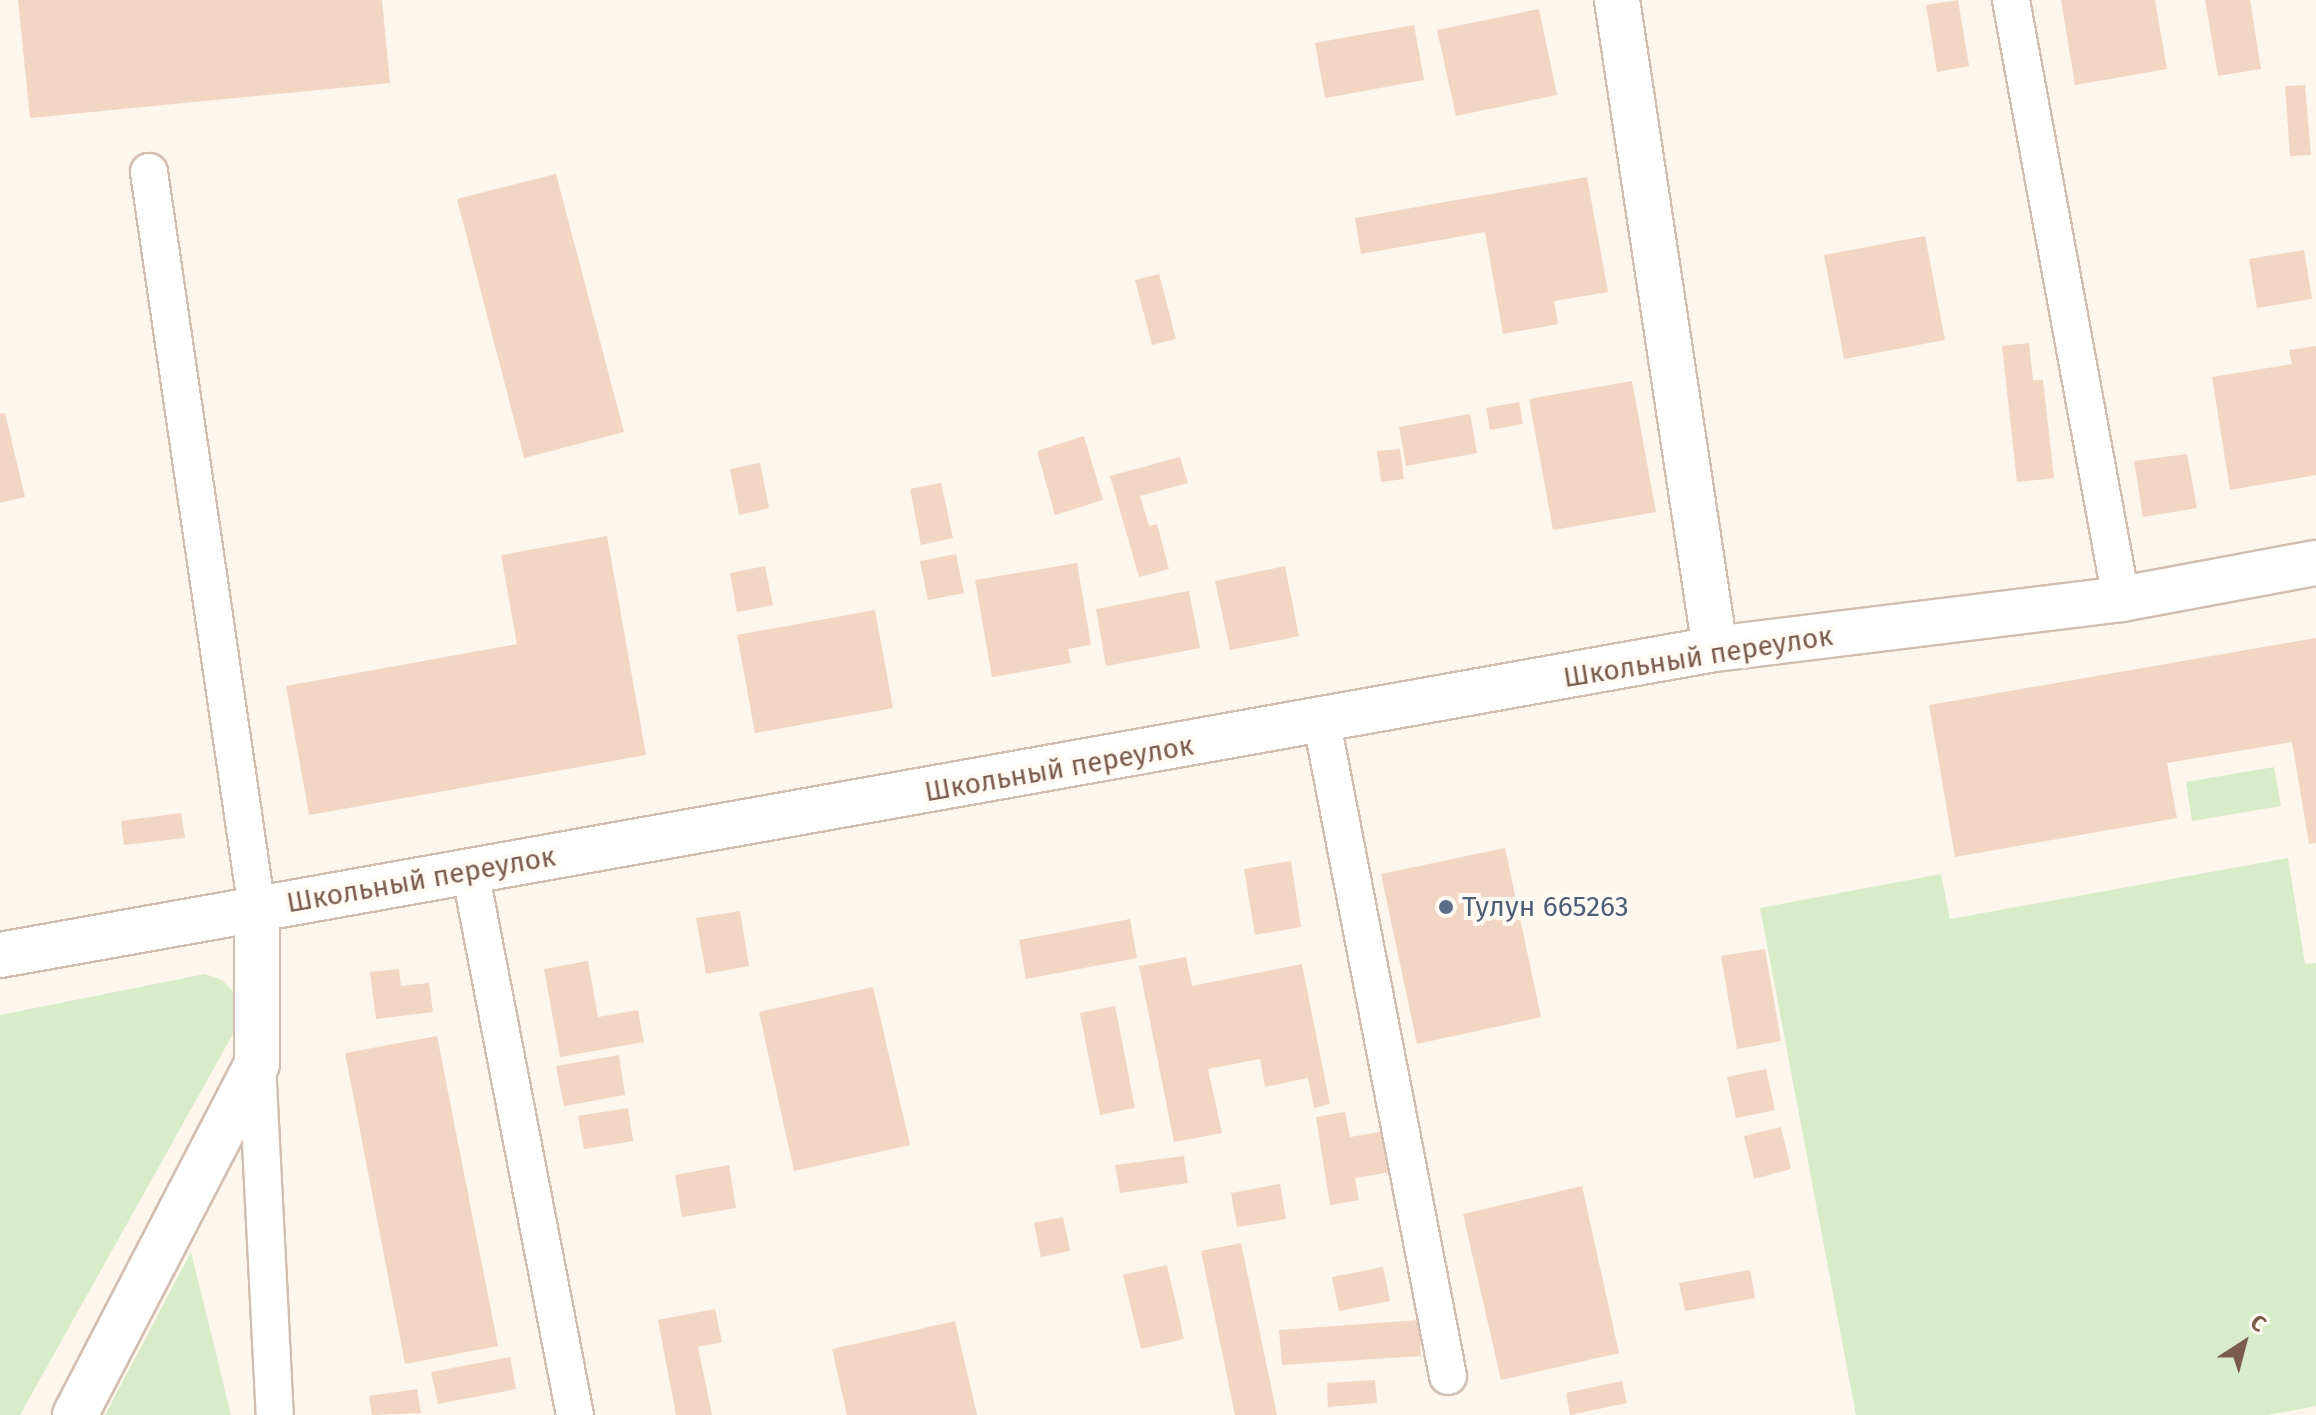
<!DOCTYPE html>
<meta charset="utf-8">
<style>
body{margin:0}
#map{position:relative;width:2316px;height:1415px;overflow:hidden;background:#fdf6ec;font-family:"Fira Sans",sans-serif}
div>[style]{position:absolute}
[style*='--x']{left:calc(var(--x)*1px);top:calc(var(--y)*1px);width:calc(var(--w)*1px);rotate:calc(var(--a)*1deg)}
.green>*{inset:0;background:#d8ecc9}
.building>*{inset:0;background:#f3d5c3}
.roads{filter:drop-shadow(2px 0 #d1beb0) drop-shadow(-2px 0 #d1beb0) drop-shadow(0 2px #d1beb0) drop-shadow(0 -2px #d1beb0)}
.lane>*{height:36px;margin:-18px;padding:0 18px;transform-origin:18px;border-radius:18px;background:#fff}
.street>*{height:44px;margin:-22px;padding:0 22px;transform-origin:22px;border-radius:22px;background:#fff}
.dots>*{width:22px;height:22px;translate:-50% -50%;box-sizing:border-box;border:4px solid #fffaf3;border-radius:50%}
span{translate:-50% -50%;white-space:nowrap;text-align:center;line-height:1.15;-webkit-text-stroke:8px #fffaf3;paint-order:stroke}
.street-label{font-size:28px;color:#7a5c4d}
.service-label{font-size:28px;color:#4e5e75}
.left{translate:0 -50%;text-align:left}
.north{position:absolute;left:2204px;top:1303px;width:80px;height:80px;-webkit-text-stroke:6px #fffaf3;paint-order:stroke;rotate:36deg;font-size:22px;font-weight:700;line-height:32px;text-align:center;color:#7a5c4d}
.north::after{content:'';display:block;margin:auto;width:28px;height:36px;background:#7a5c4d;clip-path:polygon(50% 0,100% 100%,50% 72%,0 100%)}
</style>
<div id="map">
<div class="green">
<i style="clip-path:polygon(2274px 767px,2281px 806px,2192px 821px,2186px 782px)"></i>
<i style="clip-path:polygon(2288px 858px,2305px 964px,2316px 963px,2316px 1406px,2268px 1415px,1856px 1415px,1760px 908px,1941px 874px,1950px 919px)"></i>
<i style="clip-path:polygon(205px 974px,222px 980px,240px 999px,242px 1018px,20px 1415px,0 1415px,0 1015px)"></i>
<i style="clip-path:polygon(191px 1252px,231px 1415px,105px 1415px)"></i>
</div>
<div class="building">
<i style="clip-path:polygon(18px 0,382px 0,390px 83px,30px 118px)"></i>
<i style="clip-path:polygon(1958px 0,1969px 66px,1937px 72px,1926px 5px)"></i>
<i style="clip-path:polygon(2061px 0,2155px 0,2167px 69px,2075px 85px)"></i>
<i style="clip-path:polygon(2205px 0,2250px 0,2261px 69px,2218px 76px)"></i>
<i style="clip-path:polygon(1539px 9px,1557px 95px,1456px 116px,1437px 30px)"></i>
<i style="clip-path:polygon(1414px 25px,1424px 80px,1325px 98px,1315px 43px)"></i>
<i style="clip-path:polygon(2305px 85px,2311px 155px,2290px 156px,2285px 86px)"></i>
<i style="clip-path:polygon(556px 174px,624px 432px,524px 458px,457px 199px)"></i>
<i style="clip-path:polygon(1587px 177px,1608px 292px,1554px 301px,1558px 324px,1503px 334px,1485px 232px,1361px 254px,1355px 218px)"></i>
<i style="clip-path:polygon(1925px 236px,1945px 340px,1844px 359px,1824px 255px)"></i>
<i style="clip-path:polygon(2304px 250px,2312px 299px,2257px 308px,2249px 259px)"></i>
<i style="clip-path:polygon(1159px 274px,1176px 339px,1152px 345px,1135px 280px)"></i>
<i style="clip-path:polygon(2029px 343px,2033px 380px,2043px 380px,2054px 478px,2017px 482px,2002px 346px)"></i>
<i style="clip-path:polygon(2316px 346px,2316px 475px,2230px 490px,2212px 377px,2292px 364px,2289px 350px)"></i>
<i style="clip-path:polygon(1632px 381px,1656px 512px,1553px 530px,1529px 399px)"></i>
<i style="clip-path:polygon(1519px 402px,1523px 424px,1490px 430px,1486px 408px)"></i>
<i style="clip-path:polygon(5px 413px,25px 497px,0 503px,0 414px)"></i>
<i style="clip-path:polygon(1470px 414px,1477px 453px,1406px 466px,1399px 427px)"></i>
<i style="clip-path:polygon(1084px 436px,1103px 500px,1055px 515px,1037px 451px)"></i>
<i style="clip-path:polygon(1400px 449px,1404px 479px,1381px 482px,1377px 451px)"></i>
<i style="clip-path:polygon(2187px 454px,2197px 508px,2143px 517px,2134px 461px)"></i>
<i style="clip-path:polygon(1180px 457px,1188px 483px,1140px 496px,1149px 526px,1157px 524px,1169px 569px,1139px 577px,1110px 476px)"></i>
<i style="clip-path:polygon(760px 463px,769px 508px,739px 515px,730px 469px)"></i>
<i style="clip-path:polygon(941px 483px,953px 538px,921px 545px,910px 489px)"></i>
<i style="clip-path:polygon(607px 536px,646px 755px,309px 815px,286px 686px,517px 644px,501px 555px)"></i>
<i style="clip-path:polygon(956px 554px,964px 593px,928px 600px,920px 561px)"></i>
<i style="clip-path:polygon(1077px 563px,1091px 645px,1068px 649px,1071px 663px,992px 677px,975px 580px)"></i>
<i style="clip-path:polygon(765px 566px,773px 605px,737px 612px,730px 573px)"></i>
<i style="clip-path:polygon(1285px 566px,1299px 636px,1230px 650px,1215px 581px)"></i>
<i style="clip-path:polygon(1189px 591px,1200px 648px,1106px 666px,1096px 609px)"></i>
<i style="clip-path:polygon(875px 610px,893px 708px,755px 733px,737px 635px)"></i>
<i style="clip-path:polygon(2316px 638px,2316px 843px,2309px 844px,2292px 742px,2167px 763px,2177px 818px,1955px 857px,1929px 705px)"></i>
<i style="clip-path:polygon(181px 813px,185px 838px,124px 845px,121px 821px)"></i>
<i style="clip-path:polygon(1505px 848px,1541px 1017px,1417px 1044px,1381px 874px)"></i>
<i style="clip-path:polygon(1291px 861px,1301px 927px,1255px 935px,1244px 869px)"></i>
<i style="clip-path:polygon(740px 911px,749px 966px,706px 974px,696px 918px)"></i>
<i style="clip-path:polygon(1130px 919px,1137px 958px,1026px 979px,1019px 940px)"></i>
<i style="clip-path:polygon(1765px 949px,1781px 1041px,1737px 1049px,1721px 956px)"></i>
<i style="clip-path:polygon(1186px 957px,1192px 986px,1302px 964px,1330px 1104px,1314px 1108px,1308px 1078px,1265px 1087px,1260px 1059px,1208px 1069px,1222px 1133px,1174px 1142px,1139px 966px)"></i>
<i style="clip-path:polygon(588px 961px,598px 1017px,638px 1010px,644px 1042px,560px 1057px,544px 969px)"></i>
<i style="clip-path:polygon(399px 969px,401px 986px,429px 983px,433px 1012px,376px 1019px,370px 972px)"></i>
<i style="clip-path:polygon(873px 987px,910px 1145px,794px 1171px,759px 1012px)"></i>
<i style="clip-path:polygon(1115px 1006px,1135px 1108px,1100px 1115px,1080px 1013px)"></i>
<i style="clip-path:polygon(437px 1036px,498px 1346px,405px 1364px,345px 1053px)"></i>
<i style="clip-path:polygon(619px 1055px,625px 1095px,564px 1106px,556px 1066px)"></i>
<i style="clip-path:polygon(1766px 1069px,1775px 1110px,1736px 1118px,1727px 1077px)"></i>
<i style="clip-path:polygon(628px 1108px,633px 1141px,584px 1149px,578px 1116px)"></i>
<i style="clip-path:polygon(1345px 1112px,1350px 1137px,1385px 1131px,1391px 1172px,1355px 1178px,1359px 1200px,1330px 1205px,1316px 1117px)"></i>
<i style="clip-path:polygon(1781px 1127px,1791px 1169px,1754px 1179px,1744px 1136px)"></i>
<i style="clip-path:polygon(1184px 1156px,1188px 1183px,1120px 1193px,1115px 1165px)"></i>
<i style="clip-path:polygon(729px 1165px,736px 1208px,682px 1217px,675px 1175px)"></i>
<i style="clip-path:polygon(1280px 1184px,1286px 1219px,1237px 1227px,1231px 1193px)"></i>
<i style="clip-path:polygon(1582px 1186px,1619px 1353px,1501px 1380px,1463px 1214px)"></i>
<i style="clip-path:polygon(1063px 1217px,1070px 1251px,1041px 1257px,1034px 1223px)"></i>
<i style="clip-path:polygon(1241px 1243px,1277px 1415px,1235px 1415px,1201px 1251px)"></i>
<i style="clip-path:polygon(1167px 1265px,1184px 1339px,1141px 1349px,1123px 1275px)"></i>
<i style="clip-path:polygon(1383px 1267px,1390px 1301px,1339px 1311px,1332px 1277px)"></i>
<i style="clip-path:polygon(1750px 1270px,1755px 1298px,1685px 1311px,1679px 1283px)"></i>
<i style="clip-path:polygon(715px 1309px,722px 1342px,698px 1347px,712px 1415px,676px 1415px,658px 1320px)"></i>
<i style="clip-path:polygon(1419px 1320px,1421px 1356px,1282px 1365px,1279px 1330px)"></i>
<i style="clip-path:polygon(955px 1321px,977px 1415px,847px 1415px,832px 1349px)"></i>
<i style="clip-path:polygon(510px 1357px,516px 1389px,438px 1404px,431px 1372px)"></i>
<i style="clip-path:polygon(1375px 1380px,1377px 1403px,1328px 1407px,1327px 1383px)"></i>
<i style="clip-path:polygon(1622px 1381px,1627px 1403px,1570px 1415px,1566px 1393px)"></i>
<i style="clip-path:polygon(417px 1389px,421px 1413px,372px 1415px,369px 1396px)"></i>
</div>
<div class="roads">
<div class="lane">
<i style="--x:2011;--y:0;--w:609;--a:79.59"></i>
<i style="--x:149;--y:172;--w:746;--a:81.67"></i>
<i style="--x:1322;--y:723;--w:665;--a:79.08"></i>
<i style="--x:470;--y:871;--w:554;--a:79.08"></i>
<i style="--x:257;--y:1064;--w:351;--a:87.1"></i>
</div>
<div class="street">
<i style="--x:1617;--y:0;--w:656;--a:81.41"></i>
<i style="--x:0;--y:955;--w:1742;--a:-10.12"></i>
<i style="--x:1715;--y:649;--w:409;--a:-7"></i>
<i style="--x:2121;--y:599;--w:198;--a:-10.5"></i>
<i style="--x:75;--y:1415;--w:395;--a:-62.6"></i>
<i style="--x:257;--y:1064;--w:154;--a:-90"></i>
</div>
</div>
<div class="dots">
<i style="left:1446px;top:907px;background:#5c6f8a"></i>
</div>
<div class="street-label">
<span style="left:1698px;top:657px;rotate:-9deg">Школьный переулок</span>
<span style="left:1059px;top:769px;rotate:-10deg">Школьный переулок</span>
<span style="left:421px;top:880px;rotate:-10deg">Школьный переулок</span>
</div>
<div class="service-label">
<span class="left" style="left:1462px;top:907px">Тулун 665263</span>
</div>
<div class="north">С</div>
</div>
